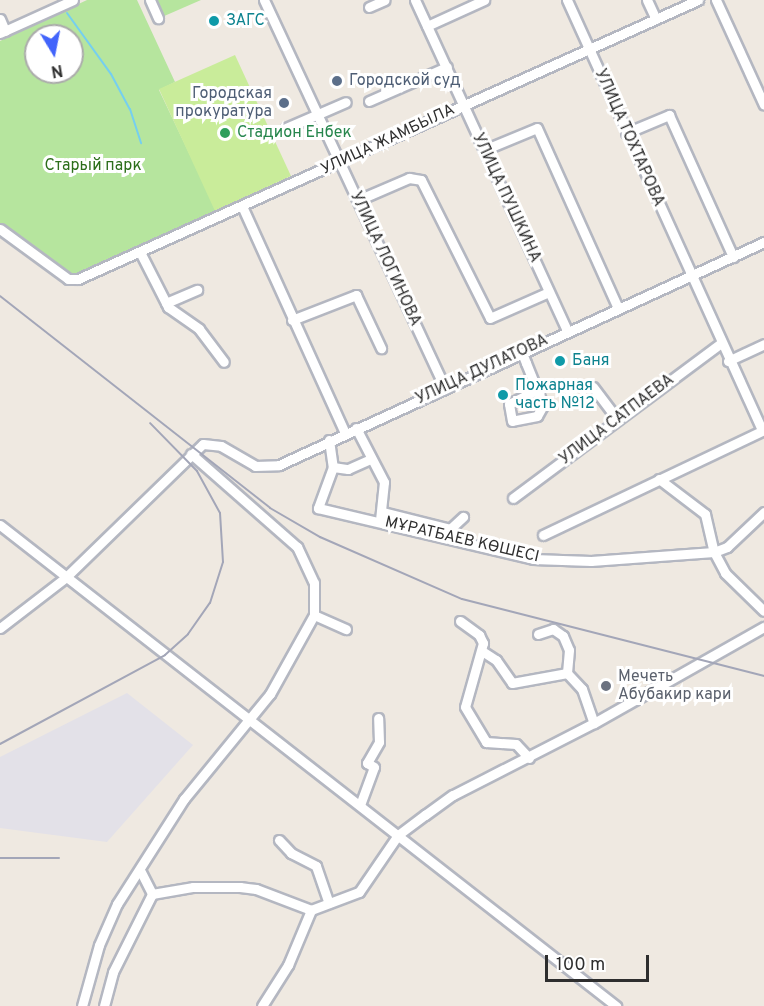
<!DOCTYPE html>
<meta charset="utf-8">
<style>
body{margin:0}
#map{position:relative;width:764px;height:1006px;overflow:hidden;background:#efe9e1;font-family:Overpass,sans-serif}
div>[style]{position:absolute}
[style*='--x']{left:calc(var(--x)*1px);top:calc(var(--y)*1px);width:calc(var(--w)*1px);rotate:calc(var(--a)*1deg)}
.industrial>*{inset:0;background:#e3e1e8}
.green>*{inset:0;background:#b6e59e}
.pitch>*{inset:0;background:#c9ec9a}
.stream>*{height:2px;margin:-1px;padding:0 1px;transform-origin:1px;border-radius:1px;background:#75cff0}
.roads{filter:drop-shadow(2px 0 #b4b7c1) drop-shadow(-2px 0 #b4b7c1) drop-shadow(0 2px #b4b7c1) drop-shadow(0 -2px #b4b7c1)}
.minor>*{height:9px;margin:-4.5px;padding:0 4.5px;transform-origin:4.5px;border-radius:4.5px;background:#fff}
.rail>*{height:2px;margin:-1px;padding:0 1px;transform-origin:1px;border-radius:1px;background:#a3a6b8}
.dots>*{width:16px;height:16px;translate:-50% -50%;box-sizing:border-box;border:3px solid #fff;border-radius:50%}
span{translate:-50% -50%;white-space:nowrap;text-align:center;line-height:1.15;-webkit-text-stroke:6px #fff;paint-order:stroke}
.culture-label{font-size:16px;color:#0d838f}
.left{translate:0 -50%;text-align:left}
.service-label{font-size:16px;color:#4e5e75}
.right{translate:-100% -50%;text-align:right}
.leisure-label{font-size:16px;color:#27864d}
.street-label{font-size:16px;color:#2e2e2e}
.park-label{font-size:16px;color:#2c6e1b}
.worship-label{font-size:16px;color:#5b616d}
.north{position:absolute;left:24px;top:24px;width:60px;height:60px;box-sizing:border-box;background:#fff;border:2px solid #ababab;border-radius:50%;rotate:170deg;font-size:16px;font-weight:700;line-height:24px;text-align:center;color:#2e2e2e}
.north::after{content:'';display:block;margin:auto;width:21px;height:27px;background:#4264fb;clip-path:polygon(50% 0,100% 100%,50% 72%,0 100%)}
.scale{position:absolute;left:545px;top:955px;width:104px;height:27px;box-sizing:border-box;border:3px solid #2e2e2e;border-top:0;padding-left:8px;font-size:18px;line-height:21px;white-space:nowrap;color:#2e2e2e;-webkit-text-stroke:4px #fff;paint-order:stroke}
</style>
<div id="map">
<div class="industrial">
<i style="clip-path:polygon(127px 693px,193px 745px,107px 842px,0 828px,0 757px)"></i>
</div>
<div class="green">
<i style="clip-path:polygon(evenodd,87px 0,137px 0,175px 82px,159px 90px,218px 214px,70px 278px,0 227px,0 41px,87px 0,36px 36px,72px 36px,72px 72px,36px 72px,36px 36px)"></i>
<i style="clip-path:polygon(154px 0,201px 0,162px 17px)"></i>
</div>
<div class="pitch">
<i style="clip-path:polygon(235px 55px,291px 176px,215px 211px,159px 89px)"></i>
</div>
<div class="stream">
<i style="--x:67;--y:13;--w:75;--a:54.2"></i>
<i style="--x:111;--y:74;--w:40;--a:62"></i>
<i style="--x:130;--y:109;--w:36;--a:72"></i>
</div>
<div class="roads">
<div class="minor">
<i style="--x:150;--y:0;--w:20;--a:66"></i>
<i style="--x:264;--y:0;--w:428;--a:65"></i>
<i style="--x:415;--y:0;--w:364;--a:65.3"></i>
<i style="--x:567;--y:0;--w:472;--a:65.6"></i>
<i style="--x:647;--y:0;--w:21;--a:65"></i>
<i style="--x:716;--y:0;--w:115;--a:65.4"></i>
<i style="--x:369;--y:7;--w:17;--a:-24"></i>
<i style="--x:0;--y:19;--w:13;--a:67"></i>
<i style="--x:427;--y:26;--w:63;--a:-24.5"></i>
<i style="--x:0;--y:33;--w:80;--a:-24.3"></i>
<i style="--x:369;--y:101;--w:85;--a:-23.6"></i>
<i style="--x:286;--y:128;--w:65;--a:-23.4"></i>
<i style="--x:626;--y:133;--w:47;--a:-22.7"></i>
<i style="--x:669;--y:115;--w:156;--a:65.7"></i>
<i style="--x:484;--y:150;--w:57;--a:-22.5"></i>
<i style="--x:537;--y:128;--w:197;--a:65.8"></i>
<i style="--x:358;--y:200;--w:56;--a:-23.3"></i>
<i style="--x:409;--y:178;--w:12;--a:9"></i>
<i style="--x:421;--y:180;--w:154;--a:63.4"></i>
<i style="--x:490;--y:318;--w:64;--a:-23.8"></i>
<i style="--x:242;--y:206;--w:249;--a:65.6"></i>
<i style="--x:0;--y:229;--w:84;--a:36.3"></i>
<i style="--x:68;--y:279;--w:10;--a:0"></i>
<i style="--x:78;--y:279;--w:680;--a:-24.23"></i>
<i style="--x:140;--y:252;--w:62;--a:63"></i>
<i style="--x:168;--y:307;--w:38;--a:35"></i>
<i style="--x:199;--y:329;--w:41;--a:52.9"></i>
<i style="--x:166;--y:303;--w:34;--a:-23"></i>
<i style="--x:292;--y:320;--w:69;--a:-21.3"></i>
<i style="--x:356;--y:295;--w:59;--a:64.7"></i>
<i style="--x:522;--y:353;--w:11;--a:68"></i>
<i style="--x:526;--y:363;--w:29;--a:68"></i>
<i style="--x:537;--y:390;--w:11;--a:68"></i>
<i style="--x:541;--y:400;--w:7;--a:82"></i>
<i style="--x:542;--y:407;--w:10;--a:119"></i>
<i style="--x:537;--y:416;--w:25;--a:169"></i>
<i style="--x:512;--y:421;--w:17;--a:-100"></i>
<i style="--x:509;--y:404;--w:31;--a:-27"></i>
<i style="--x:728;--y:361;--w:40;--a:-25"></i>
<i style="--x:593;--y:387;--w:41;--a:52.9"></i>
<i style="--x:356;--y:428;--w:61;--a:62.6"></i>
<i style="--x:384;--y:482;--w:39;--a:96"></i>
<i style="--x:329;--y:440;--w:27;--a:82"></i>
<i style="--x:333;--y:467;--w:44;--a:110.1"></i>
<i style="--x:318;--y:508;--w:221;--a:13.3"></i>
<i style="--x:533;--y:559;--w:58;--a:2"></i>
<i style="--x:591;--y:561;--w:123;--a:-4.2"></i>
<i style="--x:714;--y:552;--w:14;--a:-21"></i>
<i style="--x:727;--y:547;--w:51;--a:-43.4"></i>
<i style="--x:333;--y:467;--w:15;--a:8"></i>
<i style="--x:348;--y:469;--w:24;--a:-24"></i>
<i style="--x:659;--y:479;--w:58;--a:37.3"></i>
<i style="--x:705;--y:514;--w:39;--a:77"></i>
<i style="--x:714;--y:552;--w:24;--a:62"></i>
<i style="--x:725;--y:573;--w:54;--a:44.3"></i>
<i style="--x:513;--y:498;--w:259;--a:-36.7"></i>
<i style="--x:383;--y:512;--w:69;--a:14.2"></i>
<i style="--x:450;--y:529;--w:18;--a:-43"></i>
<i style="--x:0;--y:525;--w:782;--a:37.98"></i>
<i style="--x:543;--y:535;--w:245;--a:-25.4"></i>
<i style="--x:314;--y:615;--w:35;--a:24"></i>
<i style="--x:460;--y:621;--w:24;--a:36"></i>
<i style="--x:479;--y:635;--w:9;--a:63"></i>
<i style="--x:483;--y:643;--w:66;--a:105.7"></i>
<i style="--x:465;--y:707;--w:41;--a:59"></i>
<i style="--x:486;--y:742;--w:30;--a:4"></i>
<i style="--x:516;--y:744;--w:19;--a:47"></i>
<i style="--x:0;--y:628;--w:82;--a:-37.6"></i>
<i style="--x:65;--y:578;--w:192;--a:-44.2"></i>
<i style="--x:203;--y:444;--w:18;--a:6"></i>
<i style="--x:221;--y:446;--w:39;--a:30"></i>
<i style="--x:255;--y:466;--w:24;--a:-2"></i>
<i style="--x:279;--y:465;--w:534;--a:-24.69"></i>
<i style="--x:538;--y:634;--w:16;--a:-18"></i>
<i style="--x:553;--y:629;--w:12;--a:35"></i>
<i style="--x:563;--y:636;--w:15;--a:67"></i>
<i style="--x:569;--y:650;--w:23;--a:95"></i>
<i style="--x:482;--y:651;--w:17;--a:33"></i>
<i style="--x:496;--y:660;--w:28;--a:55"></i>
<i style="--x:512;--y:683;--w:56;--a:-10.3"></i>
<i style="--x:567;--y:673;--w:22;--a:47"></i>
<i style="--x:582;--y:689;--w:36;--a:71"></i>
<i style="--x:360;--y:805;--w:40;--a:-69.8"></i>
<i style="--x:374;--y:767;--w:8;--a:-150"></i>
<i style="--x:367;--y:763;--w:24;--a:-60"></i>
<i style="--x:379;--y:742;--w:24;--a:-92"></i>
<i style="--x:279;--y:840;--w:18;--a:47"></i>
<i style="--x:291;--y:853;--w:28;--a:27"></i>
<i style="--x:316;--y:866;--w:39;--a:71"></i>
<i style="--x:141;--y:872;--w:25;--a:63"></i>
<i style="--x:152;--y:894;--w:42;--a:-9.7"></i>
<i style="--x:193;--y:887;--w:47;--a:0"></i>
<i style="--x:240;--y:887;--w:16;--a:7"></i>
<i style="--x:256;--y:889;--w:59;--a:20.9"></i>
<i style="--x:82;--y:1006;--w:63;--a:-74.4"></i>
<i style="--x:99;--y:945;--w:45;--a:-66.3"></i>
<i style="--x:117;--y:904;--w:125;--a:-57.5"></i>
<i style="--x:184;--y:799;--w:136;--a:-50.7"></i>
<i style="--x:270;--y:694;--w:90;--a:-60.9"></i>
<i style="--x:314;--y:615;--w:32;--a:-90"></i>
<i style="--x:314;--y:583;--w:40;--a:-115"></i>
<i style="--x:297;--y:547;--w:141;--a:-138.7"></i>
<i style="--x:104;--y:1006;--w:35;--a:-75"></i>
<i style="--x:113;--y:972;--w:87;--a:-63.4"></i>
<i style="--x:262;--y:1006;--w:49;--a:-57.6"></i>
<i style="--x:288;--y:965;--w:60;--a:-67.3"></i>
<i style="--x:311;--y:910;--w:51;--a:-20.6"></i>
<i style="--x:359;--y:892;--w:69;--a:-55.6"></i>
<i style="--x:398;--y:835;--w:34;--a:-37"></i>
<i style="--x:425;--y:815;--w:34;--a:-36"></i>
<i style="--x:453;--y:795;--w:158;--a:-27.1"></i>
<i style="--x:594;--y:723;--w:195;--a:-29.5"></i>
</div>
</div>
<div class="rail">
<i style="--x:0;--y:296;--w:343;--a:38.1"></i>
<i style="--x:270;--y:508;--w:58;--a:30.1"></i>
<i style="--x:320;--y:537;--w:155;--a:23.6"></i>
<i style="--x:462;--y:599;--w:312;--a:14.3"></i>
<i style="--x:0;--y:744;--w:187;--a:-28.3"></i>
<i style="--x:165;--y:655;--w:31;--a:-42"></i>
<i style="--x:188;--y:634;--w:38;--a:-55"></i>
<i style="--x:210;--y:603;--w:43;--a:-72.4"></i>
<i style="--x:223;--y:562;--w:49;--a:-93.5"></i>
<i style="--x:220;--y:513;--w:48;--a:-118.7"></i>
<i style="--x:197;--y:471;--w:67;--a:-134.4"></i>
<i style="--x:0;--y:858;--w:59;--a:0"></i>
</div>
<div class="dots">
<i style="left:214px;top:21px;background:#0f9aa8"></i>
<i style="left:337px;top:81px;background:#5c6f8a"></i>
<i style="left:284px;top:103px;background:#5c6f8a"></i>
<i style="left:225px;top:133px;background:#2e9e5b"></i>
<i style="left:560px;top:361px;background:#0f9aa8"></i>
<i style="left:503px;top:395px;background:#0f9aa8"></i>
<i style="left:606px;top:686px;background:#6b7280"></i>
</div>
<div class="culture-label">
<span class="left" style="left:226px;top:21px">ЗАГС</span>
<span class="left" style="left:572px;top:361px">Баня</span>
<span class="left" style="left:515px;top:395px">Пожарная<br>часть №12</span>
</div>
<div class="service-label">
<span class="left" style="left:349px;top:81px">Городской суд</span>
<span class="right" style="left:272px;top:103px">Городская<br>прокуратура</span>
</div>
<div class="leisure-label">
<span class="left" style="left:237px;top:133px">Стадион Енбек</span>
</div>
<div class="street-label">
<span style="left:629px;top:138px;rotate:66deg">УЛИЦА ТОХТАРОВА</span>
<span style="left:388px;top:140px;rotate:-25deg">УЛИЦА ЖАМБЫЛА</span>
<span style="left:506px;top:198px;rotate:65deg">УЛИЦА ПУШКИНА</span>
<span style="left:385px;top:259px;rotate:65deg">УЛИЦА ЛОГИНОВА</span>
<span style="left:482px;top:370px;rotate:-25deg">УЛИЦА ДУЛАТОВА</span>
<span style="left:617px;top:420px;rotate:-37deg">УЛИЦА САТПАЕВА</span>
<span style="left:462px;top:540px;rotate:13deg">МҰРАТБАЕВ КӨШЕСІ</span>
</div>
<div class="park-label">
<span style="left:93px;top:166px">Старый парк</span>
</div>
<div class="worship-label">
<span class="left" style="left:618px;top:686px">Мечеть<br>Абубакир кари</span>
</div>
<div class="north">N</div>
<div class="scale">100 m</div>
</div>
